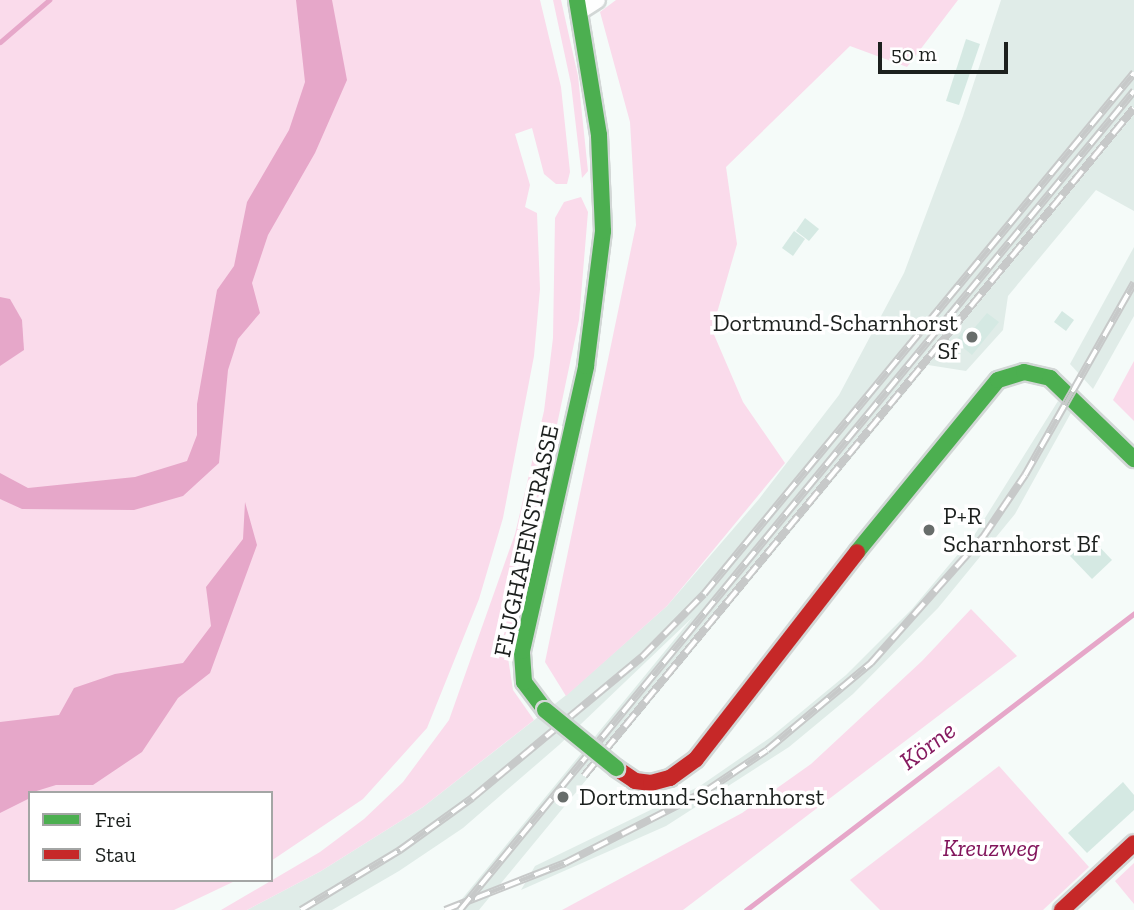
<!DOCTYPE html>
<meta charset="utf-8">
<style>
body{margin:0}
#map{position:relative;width:1134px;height:910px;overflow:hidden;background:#f5fbf9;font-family:"Zilla Slab",serif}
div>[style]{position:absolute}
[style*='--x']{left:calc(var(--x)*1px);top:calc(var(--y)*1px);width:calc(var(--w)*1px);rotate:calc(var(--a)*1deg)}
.built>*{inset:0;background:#e0ece8}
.green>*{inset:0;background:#fadbeb}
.water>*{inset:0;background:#e6a7c9}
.stream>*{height:5px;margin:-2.5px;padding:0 2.5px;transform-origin:2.5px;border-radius:2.5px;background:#e6a7c9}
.building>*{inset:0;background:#d5e9e3}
.roads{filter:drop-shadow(2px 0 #d2d7d6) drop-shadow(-2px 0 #d2d7d6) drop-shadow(0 2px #d2d7d6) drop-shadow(0 -2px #d2d7d6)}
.street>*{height:16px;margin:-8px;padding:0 8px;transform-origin:8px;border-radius:8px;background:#fefefe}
.fast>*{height:16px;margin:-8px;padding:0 8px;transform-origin:8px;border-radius:8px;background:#4caf50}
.jam>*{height:16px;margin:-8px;padding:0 8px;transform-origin:8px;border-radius:8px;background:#c62828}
.rail>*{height:8px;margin-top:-4px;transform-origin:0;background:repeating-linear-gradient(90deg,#fff 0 16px,#c7c9c9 0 32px);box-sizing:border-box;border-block:2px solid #c7c9c9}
.bridges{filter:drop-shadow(2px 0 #d2d7d6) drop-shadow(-2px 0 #d2d7d6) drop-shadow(0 2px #d2d7d6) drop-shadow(0 -2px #d2d7d6)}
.fast-bridge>*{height:16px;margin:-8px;padding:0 8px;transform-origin:8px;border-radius:8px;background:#4caf50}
.dots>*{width:19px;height:19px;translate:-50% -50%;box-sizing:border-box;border:4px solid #fff;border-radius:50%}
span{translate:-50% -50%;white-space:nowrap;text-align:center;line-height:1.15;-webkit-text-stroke:7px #fff;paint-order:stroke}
.poi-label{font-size:24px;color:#1c201e}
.right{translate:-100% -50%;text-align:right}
.left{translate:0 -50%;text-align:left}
.street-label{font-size:24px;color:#1c201e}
.park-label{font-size:24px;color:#82155c;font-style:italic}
.water-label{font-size:26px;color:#861b60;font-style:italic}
.legend{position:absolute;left:28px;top:791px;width:245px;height:91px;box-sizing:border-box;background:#fff;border:2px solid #a4a6a5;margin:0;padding:9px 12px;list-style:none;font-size:21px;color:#1c201e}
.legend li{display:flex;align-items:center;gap:14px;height:35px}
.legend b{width:35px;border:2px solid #a4a6a5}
.scale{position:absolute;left:878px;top:42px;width:130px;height:32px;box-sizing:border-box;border:4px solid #1c201e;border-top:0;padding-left:9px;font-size:21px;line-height:24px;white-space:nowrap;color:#1c201e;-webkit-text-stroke:5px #fff;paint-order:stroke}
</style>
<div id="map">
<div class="built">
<i style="clip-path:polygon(1001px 0,1134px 0,1134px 211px,1096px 190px,1008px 296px,1003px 330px,966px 371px,928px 365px,479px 910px,453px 910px,692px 618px,559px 745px,463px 828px,399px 871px,332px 910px,247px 910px,321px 871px,423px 807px,565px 696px,667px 606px,759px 499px,839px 395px,904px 273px,963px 116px)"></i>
<i style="clip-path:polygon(1134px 247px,1134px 316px,1093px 389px,1070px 364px)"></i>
<i style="clip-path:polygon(1058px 401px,1072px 411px,1015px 514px,938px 608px,853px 694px,789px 747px,666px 826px,521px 890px,535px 866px,700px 786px,771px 737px,846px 675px,912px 609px,975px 534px)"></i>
</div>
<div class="green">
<i style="clip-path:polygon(0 0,540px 0,561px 87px,570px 172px,567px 184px,556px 184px,544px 174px,532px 128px,515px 134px,530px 185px,525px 207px,537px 213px,540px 289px,534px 356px,503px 518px,479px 599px,427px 728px,363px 799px,271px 861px,271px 793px,30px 793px,30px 880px,237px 880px,174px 910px,0 910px)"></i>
<i style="clip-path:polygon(553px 0,561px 0,578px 76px,588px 171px,582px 178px,571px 84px)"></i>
<i style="clip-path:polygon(616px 0,958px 0,907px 67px,850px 46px,726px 167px,737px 244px,712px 330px,743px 402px,785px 463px,667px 606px,566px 696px,545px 662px,636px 225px,630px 122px,600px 12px)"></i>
<i style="clip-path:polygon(581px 197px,588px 212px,579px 320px,508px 658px,513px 690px,534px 720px,423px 807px,321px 871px,247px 910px,221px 910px,320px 852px,364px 819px,403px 782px,449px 720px,515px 534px,544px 411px,553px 338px,555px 218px,564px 202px)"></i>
<i style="clip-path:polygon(1134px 361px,1134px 421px,1113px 400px)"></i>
<i style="clip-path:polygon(971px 609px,1017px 656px,683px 910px,562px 910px,742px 813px,811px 764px,922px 661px)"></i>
<i style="clip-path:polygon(999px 766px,1089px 867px,1043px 910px,880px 910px,850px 880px)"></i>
<i style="clip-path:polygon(1134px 863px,1134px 904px,1115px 881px)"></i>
</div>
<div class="water">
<i style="clip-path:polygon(296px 0,332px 0,347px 80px,315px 153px,268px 235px,252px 283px,260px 313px,238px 339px,228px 370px,219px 463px,183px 496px,134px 510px,22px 509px,0 499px,0 473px,28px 488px,135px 477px,187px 461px,197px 435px,197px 404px,217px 290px,234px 266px,247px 202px,289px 130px,305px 82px)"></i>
<i style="clip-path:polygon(0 297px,10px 299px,22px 320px,24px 350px,0 366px)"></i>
<i style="clip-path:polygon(245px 502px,257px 545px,210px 673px,178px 698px,142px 752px,93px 785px,56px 785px,30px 793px,30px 798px,0 813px,0 722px,59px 715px,74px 688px,115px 674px,183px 663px,211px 626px,206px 587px,243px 539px)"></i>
</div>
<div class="stream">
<i style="--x:0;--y:42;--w:65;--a:-40.6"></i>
<i style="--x:746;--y:910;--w:489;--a:-37.4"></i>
</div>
<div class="building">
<i style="clip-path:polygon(966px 39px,980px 44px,959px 105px,946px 101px)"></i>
<i style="clip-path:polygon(805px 218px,819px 229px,809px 241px,796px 231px)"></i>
<i style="clip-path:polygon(794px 231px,805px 239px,793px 256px,782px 248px)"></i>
<i style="clip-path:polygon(1062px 311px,1074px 320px,1066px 331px,1054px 322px)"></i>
<i style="clip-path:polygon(987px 313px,999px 322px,972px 355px,955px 341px,965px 329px,970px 333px)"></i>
<i style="clip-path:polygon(1090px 537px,1112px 560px,1092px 579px,1070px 556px)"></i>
<i style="clip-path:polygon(1123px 782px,1134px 795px,1134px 810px,1087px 853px,1068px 833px)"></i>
</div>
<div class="roads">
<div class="street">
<i style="--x:580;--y:11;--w:20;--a:-33"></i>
</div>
<div class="fast">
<i style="--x:857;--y:552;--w:222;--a:-50.7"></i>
<i style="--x:998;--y:380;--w:27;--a:-17"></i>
<i style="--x:1024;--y:372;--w:27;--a:13"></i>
<i style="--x:1050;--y:378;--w:117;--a:44"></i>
<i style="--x:545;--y:710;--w:35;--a:-127"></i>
<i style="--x:524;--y:682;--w:31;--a:-94"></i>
<i style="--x:522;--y:651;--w:292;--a:-77.3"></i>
<i style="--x:586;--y:366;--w:136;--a:-82.8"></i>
<i style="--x:603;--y:231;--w:96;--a:-92.4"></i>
<i style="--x:599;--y:135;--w:137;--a:-99.3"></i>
</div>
<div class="jam">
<i style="--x:616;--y:768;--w:23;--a:34"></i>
<i style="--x:635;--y:781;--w:16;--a:7"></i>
<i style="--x:651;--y:783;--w:20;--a:-15"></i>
<i style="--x:670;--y:778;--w:32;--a:-36"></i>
<i style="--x:696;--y:759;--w:262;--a:-52.1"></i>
<i style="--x:1062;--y:910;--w:98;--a:-42.9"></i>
</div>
</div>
<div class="rail">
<i style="--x:584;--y:776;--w:865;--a:-50.53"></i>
<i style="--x:301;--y:910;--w:116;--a:-31.2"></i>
<i style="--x:400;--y:850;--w:89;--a:-35.8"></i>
<i style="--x:472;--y:798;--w:221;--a:-39.7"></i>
<i style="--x:642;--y:657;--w:88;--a:-45.5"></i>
<i style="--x:704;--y:594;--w:676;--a:-50.47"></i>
<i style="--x:445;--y:910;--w:129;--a:-21.4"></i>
<i style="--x:565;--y:863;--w:158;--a:-27.1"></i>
<i style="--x:706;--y:791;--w:73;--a:-33.9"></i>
<i style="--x:767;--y:750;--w:136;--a:-39.9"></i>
<i style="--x:871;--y:663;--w:169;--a:-48.4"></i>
<i style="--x:983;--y:537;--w:75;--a:-55.9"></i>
<i style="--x:1025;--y:475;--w:221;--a:-60.4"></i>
<i style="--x:460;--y:910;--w:1061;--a:-50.55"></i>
</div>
<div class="bridges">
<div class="fast-bridge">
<i style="--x:545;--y:710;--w:92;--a:39.2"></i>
</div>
</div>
<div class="dots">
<i style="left:972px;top:337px;background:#686d6b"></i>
<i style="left:929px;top:530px;background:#686d6b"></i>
<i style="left:563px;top:797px;background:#686d6b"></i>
</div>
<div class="poi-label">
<span class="right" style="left:958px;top:337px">Dortmund-Scharnhorst<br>Sf</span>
<span class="left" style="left:943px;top:530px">P+R<br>Scharnhorst Bf</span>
<span class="left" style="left:579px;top:797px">Dortmund-Scharnhorst</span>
</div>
<div class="street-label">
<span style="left:526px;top:541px;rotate:-78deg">FLUGHAFENSTRASSE</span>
</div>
<div class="park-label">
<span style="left:991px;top:848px">Kreuzweg</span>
</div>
<div class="water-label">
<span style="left:928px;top:746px;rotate:-37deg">Körne</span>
</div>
<ul class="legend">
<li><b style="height:9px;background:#4caf50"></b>Frei</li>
<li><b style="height:9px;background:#c62828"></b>Stau</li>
</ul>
<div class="scale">50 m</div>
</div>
